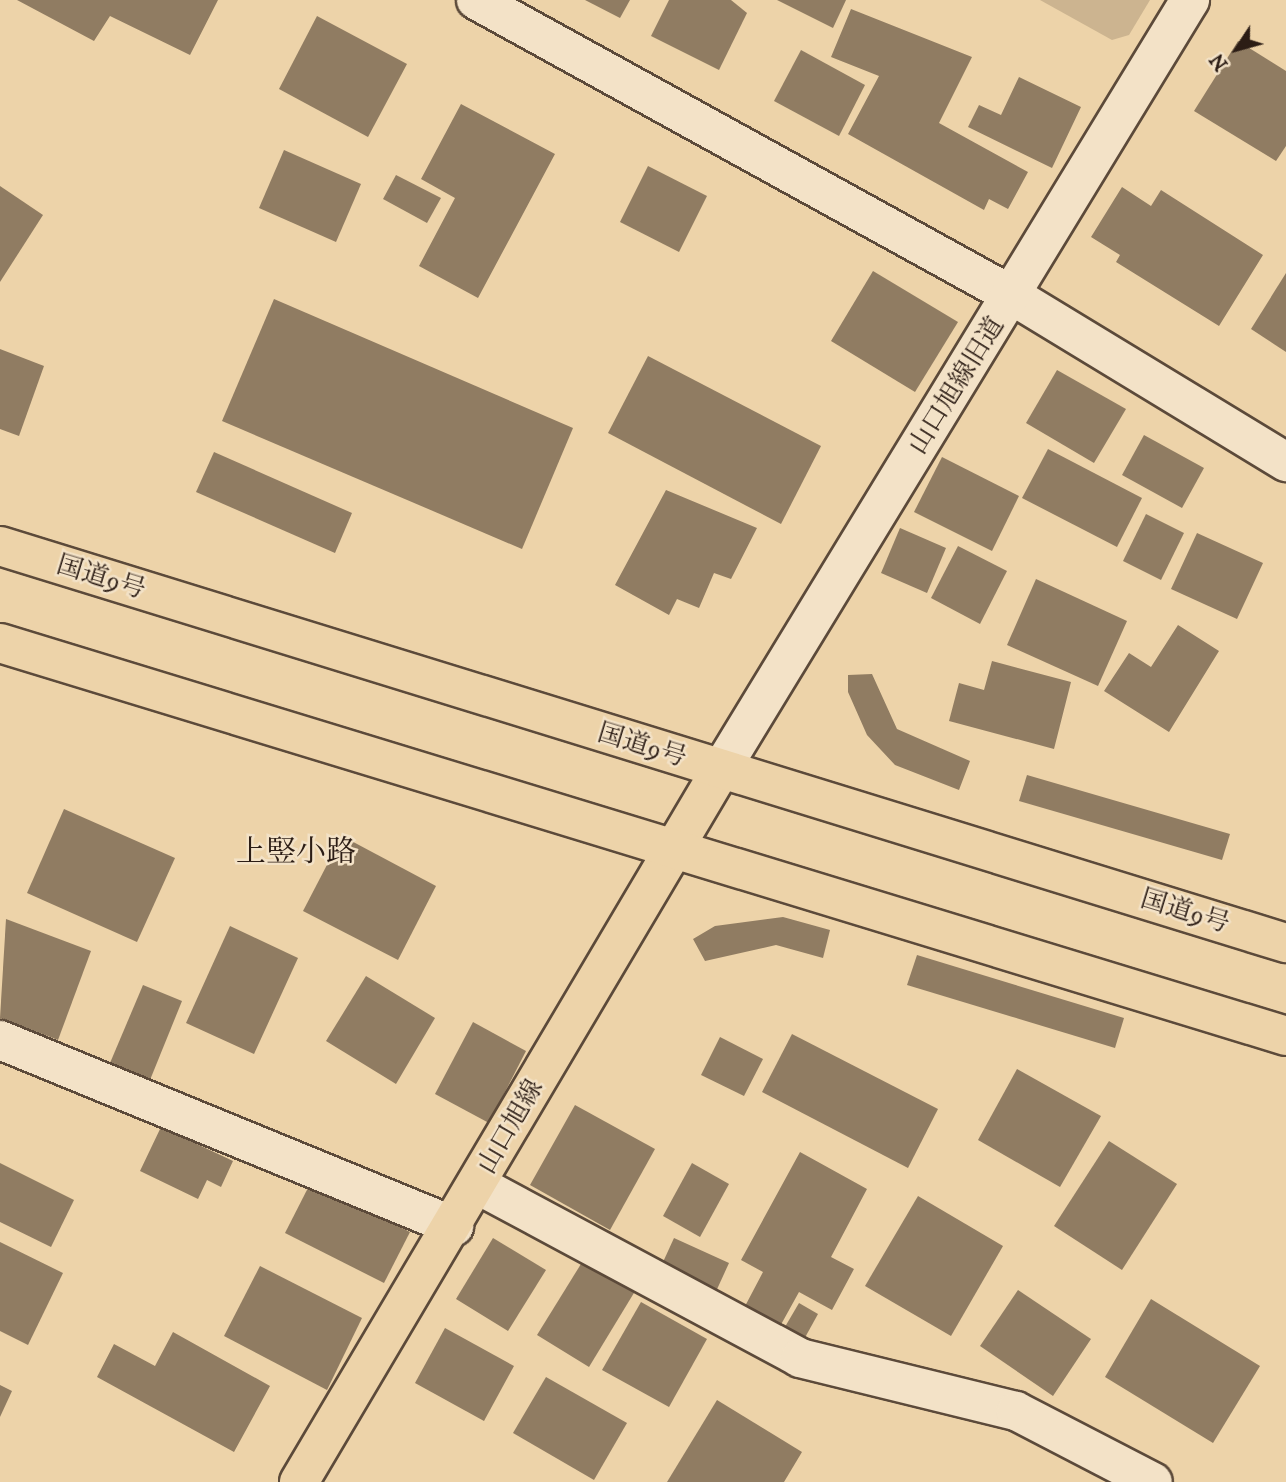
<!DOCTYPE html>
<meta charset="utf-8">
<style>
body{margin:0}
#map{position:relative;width:1286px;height:1482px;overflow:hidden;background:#edd3a9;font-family:"IM FELL DW Pica","Noto Serif JP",serif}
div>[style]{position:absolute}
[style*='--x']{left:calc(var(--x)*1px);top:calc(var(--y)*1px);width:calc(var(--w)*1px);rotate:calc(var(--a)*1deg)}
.green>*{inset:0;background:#ccb490}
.building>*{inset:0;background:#907c62}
.roads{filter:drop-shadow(2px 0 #5c4a3a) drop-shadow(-2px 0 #5c4a3a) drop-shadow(0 2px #5c4a3a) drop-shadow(0 -2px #5c4a3a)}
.minor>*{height:38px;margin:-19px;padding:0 19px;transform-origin:19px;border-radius:19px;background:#f3e2c7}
.major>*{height:38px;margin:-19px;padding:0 19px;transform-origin:19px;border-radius:19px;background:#edd3a9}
.highway>*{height:38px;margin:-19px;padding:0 19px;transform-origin:19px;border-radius:19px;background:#edd3a9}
span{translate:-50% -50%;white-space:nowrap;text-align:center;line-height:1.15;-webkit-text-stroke:5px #f3e2c7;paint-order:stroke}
.street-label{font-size:26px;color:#2c1d15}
.quarter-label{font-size:30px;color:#2c1d15}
.north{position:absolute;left:1202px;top:14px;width:70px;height:70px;-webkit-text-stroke:5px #f3e2c7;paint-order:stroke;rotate:234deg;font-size:19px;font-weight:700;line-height:28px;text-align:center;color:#2c1d15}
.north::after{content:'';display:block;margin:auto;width:24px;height:32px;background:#2c1d15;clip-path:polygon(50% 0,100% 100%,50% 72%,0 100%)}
</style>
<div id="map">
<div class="green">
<i style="clip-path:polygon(1040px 0,1150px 0,1129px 35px,1112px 40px)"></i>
</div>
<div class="building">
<i style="clip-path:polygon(17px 0,218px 0,190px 55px,110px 16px,94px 41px)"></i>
<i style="clip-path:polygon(585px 0,630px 0,620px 18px)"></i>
<i style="clip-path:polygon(669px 0,731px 0,747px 13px,719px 70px,651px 36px)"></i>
<i style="clip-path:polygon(777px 0,846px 0,833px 28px)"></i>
<i style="clip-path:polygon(851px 9px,972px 57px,939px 123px,1028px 172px,1008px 209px,989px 199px,984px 210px,848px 134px,879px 76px,831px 57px)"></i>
<i style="clip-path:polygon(317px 16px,407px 64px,368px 137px,279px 89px)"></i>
<i style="clip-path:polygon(1238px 41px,1286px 71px,1286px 146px,1276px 161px,1194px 111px)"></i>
<i style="clip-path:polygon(801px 50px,865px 85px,839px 136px,774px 101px)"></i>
<i style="clip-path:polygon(1019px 77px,1081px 107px,1052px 168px,968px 127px,979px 105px,1001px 115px)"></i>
<i style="clip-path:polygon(461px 104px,555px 154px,478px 298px,419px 266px,455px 198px,421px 179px)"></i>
<i style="clip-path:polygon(284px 150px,361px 184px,336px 242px,259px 208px)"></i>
<i style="clip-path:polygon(648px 166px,707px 196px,679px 252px,620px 222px)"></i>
<i style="clip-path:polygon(396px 175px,441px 198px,427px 223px,383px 199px)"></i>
<i style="clip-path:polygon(0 186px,43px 215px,0 282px)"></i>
<i style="clip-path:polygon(1122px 187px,1151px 206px,1161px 190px,1263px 255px,1219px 326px,1116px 262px,1120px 255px,1091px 237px)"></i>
<i style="clip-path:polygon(873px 271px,958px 322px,915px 392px,831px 341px)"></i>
<i style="clip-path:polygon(1286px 273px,1286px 352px,1251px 329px)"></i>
<i style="clip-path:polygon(274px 299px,573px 428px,522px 549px,222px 421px)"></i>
<i style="clip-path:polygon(0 349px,44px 366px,19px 436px,0 429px)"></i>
<i style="clip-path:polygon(648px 356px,821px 446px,781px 524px,608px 433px)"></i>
<i style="clip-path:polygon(1057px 370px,1126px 409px,1094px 463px,1026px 423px)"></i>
<i style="clip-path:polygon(1144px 435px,1204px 468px,1182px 508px,1122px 475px)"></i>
<i style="clip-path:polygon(1048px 449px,1142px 498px,1117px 547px,1022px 498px)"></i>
<i style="clip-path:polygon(214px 452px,352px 513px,335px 553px,196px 492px)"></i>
<i style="clip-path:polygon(942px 457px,1019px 496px,992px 551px,914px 512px)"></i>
<i style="clip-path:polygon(666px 490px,757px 528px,731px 579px,714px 573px,699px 608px,677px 599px,669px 615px,615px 585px)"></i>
<i style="clip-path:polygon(1146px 514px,1184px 533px,1161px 580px,1123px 561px)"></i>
<i style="clip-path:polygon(900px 528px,946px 548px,927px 593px,881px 573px)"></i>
<i style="clip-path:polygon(1197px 533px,1263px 563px,1237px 619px,1171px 589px)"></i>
<i style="clip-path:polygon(958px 546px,1007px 571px,980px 624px,931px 598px)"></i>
<i style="clip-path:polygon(1036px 579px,1127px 621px,1098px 686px,1007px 645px)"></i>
<i style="clip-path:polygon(1178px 625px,1219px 651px,1169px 732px,1104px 691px,1129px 653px,1151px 667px)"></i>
<i style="clip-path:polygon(992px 661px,1071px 682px,1054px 749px,949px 721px,959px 683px,984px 690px)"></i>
<i style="clip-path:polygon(872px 674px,897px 729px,970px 761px,959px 790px,895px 765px,867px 735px,848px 692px,848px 675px)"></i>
<i style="clip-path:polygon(1027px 775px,1230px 834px,1222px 860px,1019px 801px)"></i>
<i style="clip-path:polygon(64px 809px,175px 858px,137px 942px,27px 893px)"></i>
<i style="clip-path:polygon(342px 836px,436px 886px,398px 960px,303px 911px)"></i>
<i style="clip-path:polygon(783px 917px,830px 930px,823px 958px,776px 945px,705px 961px,693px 939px,715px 926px)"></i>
<i style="clip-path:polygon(6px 919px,91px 951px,58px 1040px,0 1018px)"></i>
<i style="clip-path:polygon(230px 926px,298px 958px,254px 1054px,186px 1023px)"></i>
<i style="clip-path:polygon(917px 955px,1124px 1018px,1115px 1048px,907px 985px)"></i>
<i style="clip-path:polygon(366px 976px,435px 1018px,396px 1084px,326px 1041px)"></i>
<i style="clip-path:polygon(143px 985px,182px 1001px,150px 1080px,110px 1063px)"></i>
<i style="clip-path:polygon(473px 1022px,526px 1051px,489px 1123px,435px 1094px)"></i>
<i style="clip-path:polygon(792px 1034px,938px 1109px,908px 1168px,762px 1092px)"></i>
<i style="clip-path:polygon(720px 1037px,763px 1059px,744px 1096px,701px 1075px)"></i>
<i style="clip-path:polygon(1017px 1069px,1101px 1116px,1060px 1187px,978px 1140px)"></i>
<i style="clip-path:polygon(575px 1105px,655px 1149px,610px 1230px,530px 1185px)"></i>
<i style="clip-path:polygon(161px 1127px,233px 1161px,221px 1187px,207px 1180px,198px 1199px,140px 1171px)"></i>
<i style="clip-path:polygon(1109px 1141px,1177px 1184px,1122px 1270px,1054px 1226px)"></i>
<i style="clip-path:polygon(800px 1152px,867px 1189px,831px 1257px,854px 1269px,832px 1310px,799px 1292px,778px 1330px,743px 1310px,763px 1272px,741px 1260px)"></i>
<i style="clip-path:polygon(0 1163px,74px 1200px,51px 1247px,0 1222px)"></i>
<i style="clip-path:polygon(692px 1163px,729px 1184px,700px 1237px,663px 1216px)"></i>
<i style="clip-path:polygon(311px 1182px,410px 1232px,384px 1283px,285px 1233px)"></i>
<i style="clip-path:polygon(918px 1196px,1003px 1246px,951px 1336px,865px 1286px)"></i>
<i style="clip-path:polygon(493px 1238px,546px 1270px,508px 1331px,456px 1299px)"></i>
<i style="clip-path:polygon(674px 1238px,729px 1263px,713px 1298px,658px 1273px)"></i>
<i style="clip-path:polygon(0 1242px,63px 1273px,28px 1345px,0 1331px)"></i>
<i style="clip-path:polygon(589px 1251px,640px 1283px,589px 1367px,537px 1335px)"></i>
<i style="clip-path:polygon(260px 1266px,362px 1318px,327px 1390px,224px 1336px)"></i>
<i style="clip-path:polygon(1018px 1290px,1091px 1339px,1053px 1396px,980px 1346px)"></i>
<i style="clip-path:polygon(1151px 1299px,1260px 1366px,1213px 1443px,1105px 1377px)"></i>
<i style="clip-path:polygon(641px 1302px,707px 1339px,669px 1407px,602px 1370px)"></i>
<i style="clip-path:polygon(799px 1303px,818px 1314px,802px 1343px,782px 1332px)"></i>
<i style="clip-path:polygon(445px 1328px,514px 1366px,484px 1421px,415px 1383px)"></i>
<i style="clip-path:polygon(173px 1332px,270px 1386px,234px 1452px,97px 1377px,114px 1344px,155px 1366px)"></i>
<i style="clip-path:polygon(546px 1377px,627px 1423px,594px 1480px,513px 1433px)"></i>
<i style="clip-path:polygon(0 1385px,12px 1391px,0 1417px)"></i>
<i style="clip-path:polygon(717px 1400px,802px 1452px,784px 1482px,667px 1482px)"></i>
</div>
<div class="roads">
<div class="minor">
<i style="--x:476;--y:0;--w:613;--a:28.86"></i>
<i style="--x:1013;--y:296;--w:320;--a:31.3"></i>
<i style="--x:720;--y:771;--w:903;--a:-58.63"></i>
<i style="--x:0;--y:1040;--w:491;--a:22.3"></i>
<i style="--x:478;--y:1185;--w:366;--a:28.2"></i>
<i style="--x:800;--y:1358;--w:222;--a:13.8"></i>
<i style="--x:1016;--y:1411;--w:154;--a:27.4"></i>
</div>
<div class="major">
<i style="--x:299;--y:1482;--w:826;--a:-59.37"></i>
</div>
<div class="highway">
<i style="--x:0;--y:546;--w:1346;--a:17.16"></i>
<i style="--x:0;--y:643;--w:1345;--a:16.99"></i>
</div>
</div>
<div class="street-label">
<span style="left:957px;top:386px;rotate:-58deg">山口旭線旧道</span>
<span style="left:101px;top:578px;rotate:17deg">国道9号</span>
<span style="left:642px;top:746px;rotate:17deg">国道9号</span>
<span style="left:1185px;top:912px;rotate:17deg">国道9号</span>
<span style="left:511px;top:1127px;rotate:-60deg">山口旭線</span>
</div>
<div class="quarter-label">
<span style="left:296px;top:853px">上竪小路</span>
</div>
<div class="north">N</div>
</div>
